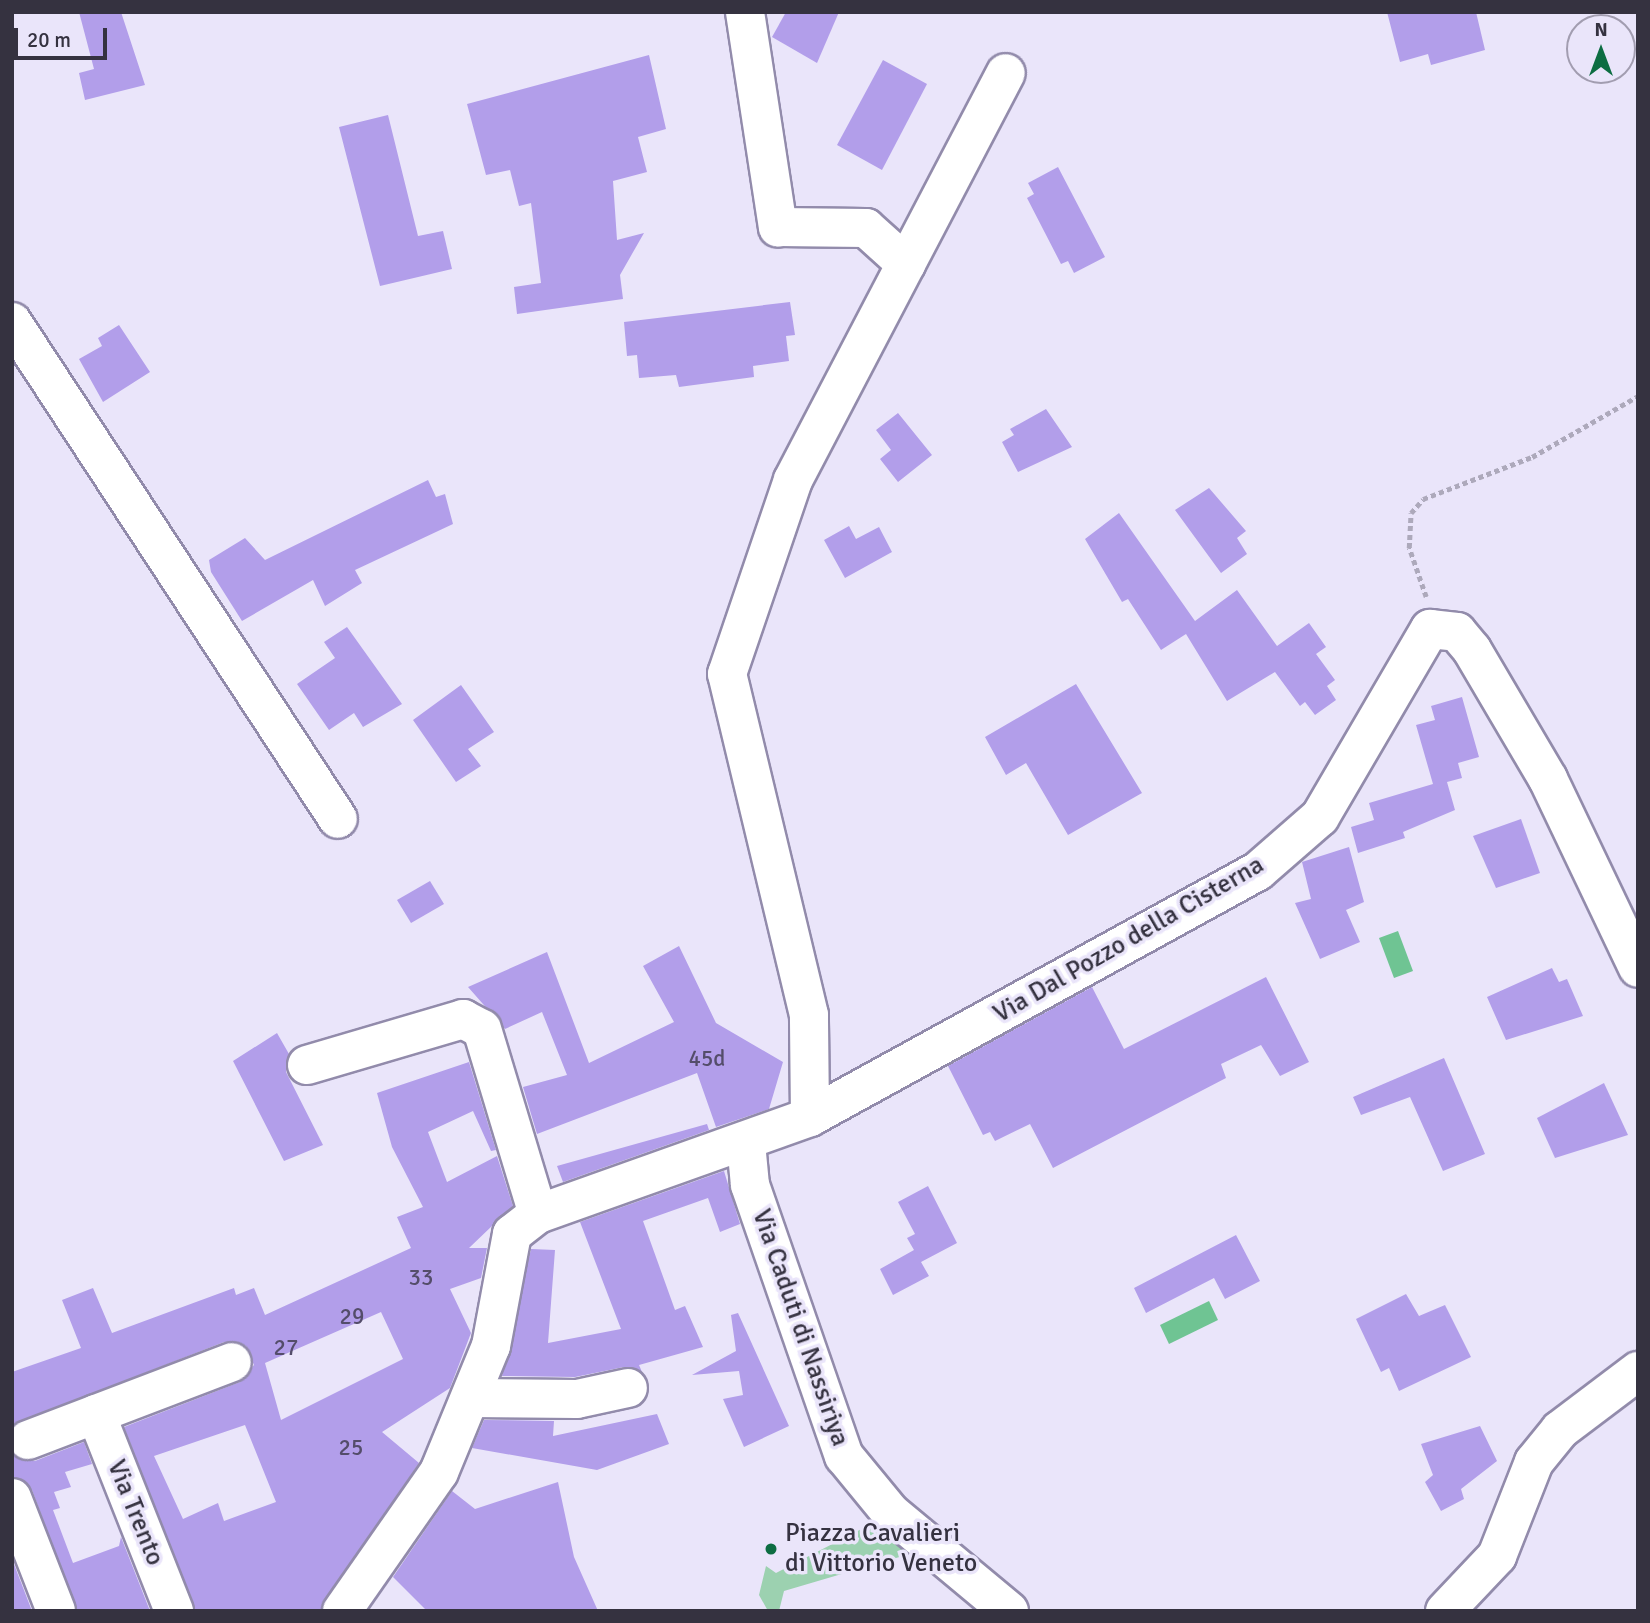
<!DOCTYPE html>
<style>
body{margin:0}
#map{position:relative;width:1650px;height:1623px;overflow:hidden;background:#eae5fa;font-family:Signika,sans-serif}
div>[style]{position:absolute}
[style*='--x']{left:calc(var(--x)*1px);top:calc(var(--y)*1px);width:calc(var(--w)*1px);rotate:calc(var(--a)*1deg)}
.green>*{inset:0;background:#9cd1b0}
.water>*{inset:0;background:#6fc493}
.building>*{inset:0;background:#b29eea}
.path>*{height:4.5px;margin-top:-2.25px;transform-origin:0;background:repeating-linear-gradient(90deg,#ada9bb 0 5px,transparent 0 8.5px)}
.roads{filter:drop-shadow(2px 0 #928bab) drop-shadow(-2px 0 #928bab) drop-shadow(0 2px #928bab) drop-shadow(0 -2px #928bab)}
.minor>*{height:38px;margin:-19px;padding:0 19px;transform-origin:19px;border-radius:19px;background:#fff}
.dots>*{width:19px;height:19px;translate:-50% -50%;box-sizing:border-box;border:4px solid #eae5fa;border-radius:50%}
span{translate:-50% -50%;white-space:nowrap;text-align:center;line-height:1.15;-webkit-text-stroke:7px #eae5fa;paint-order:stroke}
.number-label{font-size:23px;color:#544d6a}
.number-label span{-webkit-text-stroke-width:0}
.street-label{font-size:26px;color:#353240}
.poi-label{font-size:26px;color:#353240}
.left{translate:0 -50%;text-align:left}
.frame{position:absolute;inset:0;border:14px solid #353240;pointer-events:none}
.north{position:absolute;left:1566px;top:14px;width:70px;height:70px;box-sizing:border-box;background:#eae5fa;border:2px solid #a29db0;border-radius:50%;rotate:0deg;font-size:19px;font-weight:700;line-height:28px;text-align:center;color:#353240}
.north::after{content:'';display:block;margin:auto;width:24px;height:32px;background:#0d6d42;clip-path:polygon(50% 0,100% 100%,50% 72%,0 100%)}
.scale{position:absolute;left:14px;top:28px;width:93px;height:32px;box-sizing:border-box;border:4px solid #353240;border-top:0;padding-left:9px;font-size:21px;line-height:24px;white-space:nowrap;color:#353240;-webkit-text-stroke:5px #eae5fa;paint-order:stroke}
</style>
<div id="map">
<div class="green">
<i style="clip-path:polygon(879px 1520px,913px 1553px,784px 1591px,779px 1611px,768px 1611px,759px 1595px,766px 1566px,776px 1573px)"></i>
</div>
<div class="water">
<i style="clip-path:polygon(1398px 931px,1413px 971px,1394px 978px,1379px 938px)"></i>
<i style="clip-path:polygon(1209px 1301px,1218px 1320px,1169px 1344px,1160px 1325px)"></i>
</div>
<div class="building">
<i style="clip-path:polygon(79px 12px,121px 12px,145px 85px,85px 100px,79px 73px,94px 69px)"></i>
<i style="clip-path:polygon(786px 12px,839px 12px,817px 63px,772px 37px)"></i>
<i style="clip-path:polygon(1387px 12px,1476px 12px,1485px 50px,1431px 65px,1428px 54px,1400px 62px)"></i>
<i style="clip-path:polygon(649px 55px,666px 129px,638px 137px,647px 172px,613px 181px,617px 240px,644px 233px,620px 275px,623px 299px,517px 314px,514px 287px,541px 283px,531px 203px,519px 206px,510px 170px,486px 175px,467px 104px)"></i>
<i style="clip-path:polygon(883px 60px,927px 84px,882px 170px,837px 145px)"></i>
<i style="clip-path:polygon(388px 115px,418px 236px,443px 231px,452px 269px,380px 286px,339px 127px)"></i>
<i style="clip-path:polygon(1058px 167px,1105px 257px,1074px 273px,1068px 261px,1061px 264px,1027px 198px,1034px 194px,1028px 183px)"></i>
<i style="clip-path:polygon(790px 302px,795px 335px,786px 336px,789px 361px,753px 366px,754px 377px,679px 387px,676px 375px,639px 378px,637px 355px,627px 356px,624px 322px)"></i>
<i style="clip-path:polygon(119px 325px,150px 372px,103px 402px,79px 359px,102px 346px,98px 338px)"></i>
<i style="clip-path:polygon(1046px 409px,1072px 447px,1018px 472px,1002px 442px,1014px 435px,1010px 429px)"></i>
<i style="clip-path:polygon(898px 413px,932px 455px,898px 482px,880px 459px,891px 450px,876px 430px)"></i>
<i style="clip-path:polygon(428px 480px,436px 497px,445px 494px,453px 524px,355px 570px,362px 583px,325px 606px,313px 580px,242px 621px,211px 572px,209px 560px,245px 538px,265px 560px)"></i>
<i style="clip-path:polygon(1209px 488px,1246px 531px,1237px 538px,1247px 554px,1221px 573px,1175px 510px)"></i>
<i style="clip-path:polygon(1119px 513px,1195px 621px,1237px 590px,1277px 646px,1309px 623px,1326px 647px,1316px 654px,1335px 680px,1327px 686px,1336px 700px,1315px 715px,1305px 702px,1300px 706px,1275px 672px,1227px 701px,1186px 634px,1161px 650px,1128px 599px,1122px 602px,1085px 539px)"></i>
<i style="clip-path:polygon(849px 526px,856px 539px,879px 527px,892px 552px,845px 578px,824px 540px)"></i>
<i style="clip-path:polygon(347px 627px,402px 704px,363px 727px,354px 713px,329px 730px,297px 684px,335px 658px,324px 642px)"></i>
<i style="clip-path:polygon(1076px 684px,1142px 793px,1068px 835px,1026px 763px,1006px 775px,985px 737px)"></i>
<i style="clip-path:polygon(461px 685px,494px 732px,468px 749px,481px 766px,456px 782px,413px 720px)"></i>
<i style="clip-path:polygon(1462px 697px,1479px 757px,1458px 763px,1462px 778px,1447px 782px,1455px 810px,1403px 832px,1405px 838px,1358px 853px,1351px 827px,1374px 820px,1369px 803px,1433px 784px,1416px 725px,1435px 720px,1431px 706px)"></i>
<i style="clip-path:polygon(1521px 819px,1540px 873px,1496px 888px,1473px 836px)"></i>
<i style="clip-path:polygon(1349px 847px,1364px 902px,1346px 910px,1360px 942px,1320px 959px,1295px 903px,1311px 899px,1302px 862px)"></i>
<i style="clip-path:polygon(430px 881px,444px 904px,411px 923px,397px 900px)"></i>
<i style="clip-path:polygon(679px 946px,716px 1023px,783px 1062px,769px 1109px,716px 1127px,697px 1073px,537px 1134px,523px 1087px,567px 1075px,542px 1012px,505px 1029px,468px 987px,547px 952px,589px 1063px,674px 1022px,643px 966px)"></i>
<i style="clip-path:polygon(1552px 968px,1559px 982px,1567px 979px,1583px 1016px,1506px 1040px,1487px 997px)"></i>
<i style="clip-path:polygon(1266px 977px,1309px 1062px,1280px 1076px,1261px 1045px,1221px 1064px,1226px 1078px,1053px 1168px,1030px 1124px,995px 1141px,990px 1132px,983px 1135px,948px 1066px,1092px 987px,1124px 1049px)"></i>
<i style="clip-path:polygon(277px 1033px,289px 1054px,286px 1072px,323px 1145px,284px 1161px,233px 1061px)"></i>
<i style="clip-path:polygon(1444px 1058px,1485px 1154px,1443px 1171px,1410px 1097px,1361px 1115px,1353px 1097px)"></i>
<i style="clip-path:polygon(evenodd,469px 1062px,496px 1150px,491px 1151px,473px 1111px,428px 1132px,447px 1182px,497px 1156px,513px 1206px,469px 1248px,487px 1248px,481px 1278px,450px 1289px,471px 1333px,450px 1388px,382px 1432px,419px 1463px,320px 1611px,195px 1611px,124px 1427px,240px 1382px,254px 1365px,246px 1346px,224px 1342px,12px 1425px,12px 1372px,81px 1348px,62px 1300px,93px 1288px,112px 1333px,234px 1288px,236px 1295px,254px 1288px,265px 1315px,411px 1248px,397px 1217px,423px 1207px,392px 1147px,377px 1093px,469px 1062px,381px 1312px,403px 1359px,281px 1420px,265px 1363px,381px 1312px,469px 1062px,245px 1425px,276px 1502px,224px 1521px,218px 1503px,183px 1519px,154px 1456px,245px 1425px)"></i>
<i style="clip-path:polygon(1604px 1083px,1628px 1135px,1555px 1158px,1537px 1118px)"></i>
<i style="clip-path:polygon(707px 1124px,709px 1130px,563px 1182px,557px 1166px)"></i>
<i style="clip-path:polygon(724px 1171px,740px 1224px,720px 1232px,708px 1198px,643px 1221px,675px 1310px,685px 1306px,703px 1347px,639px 1365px,642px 1372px,624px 1367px,575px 1377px,502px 1376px,531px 1249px,555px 1250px,548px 1343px,621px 1329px,580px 1222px)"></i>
<i style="clip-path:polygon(928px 1186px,957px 1243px,921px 1262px,929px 1276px,893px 1295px,880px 1269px,914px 1250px,907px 1238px,915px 1234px,898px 1202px)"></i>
<i style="clip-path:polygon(1236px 1235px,1260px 1281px,1225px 1299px,1214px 1278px,1146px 1313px,1134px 1288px)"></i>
<i style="clip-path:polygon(1406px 1294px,1419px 1316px,1445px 1305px,1471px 1357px,1399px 1391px,1389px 1368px,1381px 1372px,1356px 1319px)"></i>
<i style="clip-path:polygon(738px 1313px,789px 1426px,744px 1447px,723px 1399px,743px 1395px,739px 1371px,692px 1375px,736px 1351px,731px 1315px)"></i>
<i style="clip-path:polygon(657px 1414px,669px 1444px,597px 1470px,472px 1448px,484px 1420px,554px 1421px,553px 1436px)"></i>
<i style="clip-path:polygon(1480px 1426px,1497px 1461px,1461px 1489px,1464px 1499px,1441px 1511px,1425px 1482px,1433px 1475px,1421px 1444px)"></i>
<i style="clip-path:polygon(84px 1442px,92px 1464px,65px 1472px,71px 1487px,54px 1492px,60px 1508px,53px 1510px,73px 1563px,119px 1546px,121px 1537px,150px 1611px,77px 1611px,32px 1490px,12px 1477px,12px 1454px,35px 1461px)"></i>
<i style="clip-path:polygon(558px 1482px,574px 1557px,598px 1611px,427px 1611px,393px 1577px,452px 1491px,475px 1509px)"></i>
<i style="clip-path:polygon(12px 1559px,32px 1611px,12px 1611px)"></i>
</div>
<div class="path">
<i style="--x:1426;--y:597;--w:52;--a:-109.1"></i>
<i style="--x:1409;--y:548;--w:35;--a:-87"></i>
<i style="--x:1411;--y:513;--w:18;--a:-49"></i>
<i style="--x:1423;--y:499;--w:117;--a:-21.1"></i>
<i style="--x:1532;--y:457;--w:122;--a:-29.9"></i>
</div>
<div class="roads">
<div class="minor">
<i style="--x:745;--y:12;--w:218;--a:81.3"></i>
<i style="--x:778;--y:227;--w:88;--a:0.7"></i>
<i style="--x:866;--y:228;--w:54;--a:42"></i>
<i style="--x:12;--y:322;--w:594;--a:56.74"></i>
<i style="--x:307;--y:1065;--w:163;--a:-16.4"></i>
<i style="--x:463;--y:1019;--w:21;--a:28"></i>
<i style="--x:482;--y:1029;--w:193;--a:73.2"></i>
<i style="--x:810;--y:1117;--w:102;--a:-90.6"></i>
<i style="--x:809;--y:1015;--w:351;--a:-103.5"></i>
<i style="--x:727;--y:674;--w:205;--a:-71.2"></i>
<i style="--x:793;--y:480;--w:459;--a:-62.4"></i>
<i style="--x:746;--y:1143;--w:42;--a:84.6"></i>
<i style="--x:750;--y:1185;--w:287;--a:70.9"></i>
<i style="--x:844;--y:1456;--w:72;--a:50.6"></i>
<i style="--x:890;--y:1512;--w:155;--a:39.8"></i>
<i style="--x:472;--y:1398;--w:105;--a:0.5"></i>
<i style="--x:577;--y:1399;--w:52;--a:-12.2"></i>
<i style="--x:96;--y:1414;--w:212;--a:68.4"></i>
<i style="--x:28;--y:1440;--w:218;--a:-20.9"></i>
<i style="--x:12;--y:1498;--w:121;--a:68.7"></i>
<i style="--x:342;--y:1611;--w:169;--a:-55.1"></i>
<i style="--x:439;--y:1472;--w:136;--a:-67.6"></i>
<i style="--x:491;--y:1346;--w:114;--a:-79.4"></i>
<i style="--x:512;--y:1234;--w:33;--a:-38"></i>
<i style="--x:538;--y:1214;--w:289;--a:-19.6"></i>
<i style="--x:810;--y:1117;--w:511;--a:-28.77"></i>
<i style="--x:1258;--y:871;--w:82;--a:-41.1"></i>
<i style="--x:1320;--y:817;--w:218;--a:-59.7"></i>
<i style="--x:1430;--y:629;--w:27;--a:6"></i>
<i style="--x:1457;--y:632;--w:23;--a:50"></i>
<i style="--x:1472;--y:650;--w:150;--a:59.5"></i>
<i style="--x:1548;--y:779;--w:209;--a:64.5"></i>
<i style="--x:1445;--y:1611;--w:76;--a:-46.6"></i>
<i style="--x:1497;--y:1556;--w:101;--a:-68.5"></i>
<i style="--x:1534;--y:1462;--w:41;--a:-50.9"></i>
<i style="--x:1560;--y:1430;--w:98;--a:-37.1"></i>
</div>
</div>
<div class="dots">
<i style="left:771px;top:1549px;background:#0d6d42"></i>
</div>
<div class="number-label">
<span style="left:707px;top:1059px">45d</span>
<span style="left:421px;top:1278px">33</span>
<span style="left:352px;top:1317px">29</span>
<span style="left:286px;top:1348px">27</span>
<span style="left:351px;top:1448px">25</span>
</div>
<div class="street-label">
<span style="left:1129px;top:940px;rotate:-30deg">Via Dal Pozzo della Cisterna</span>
<span style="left:800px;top:1328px;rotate:71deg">Via Caduti di Nassiriya</span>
<span style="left:135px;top:1513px;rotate:68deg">Via Trento</span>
</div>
<div class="poi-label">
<span class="left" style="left:785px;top:1549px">Piazza Cavalieri<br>di Vittorio Veneto</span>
</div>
<div class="frame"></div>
<div class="north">N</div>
<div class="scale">20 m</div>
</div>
